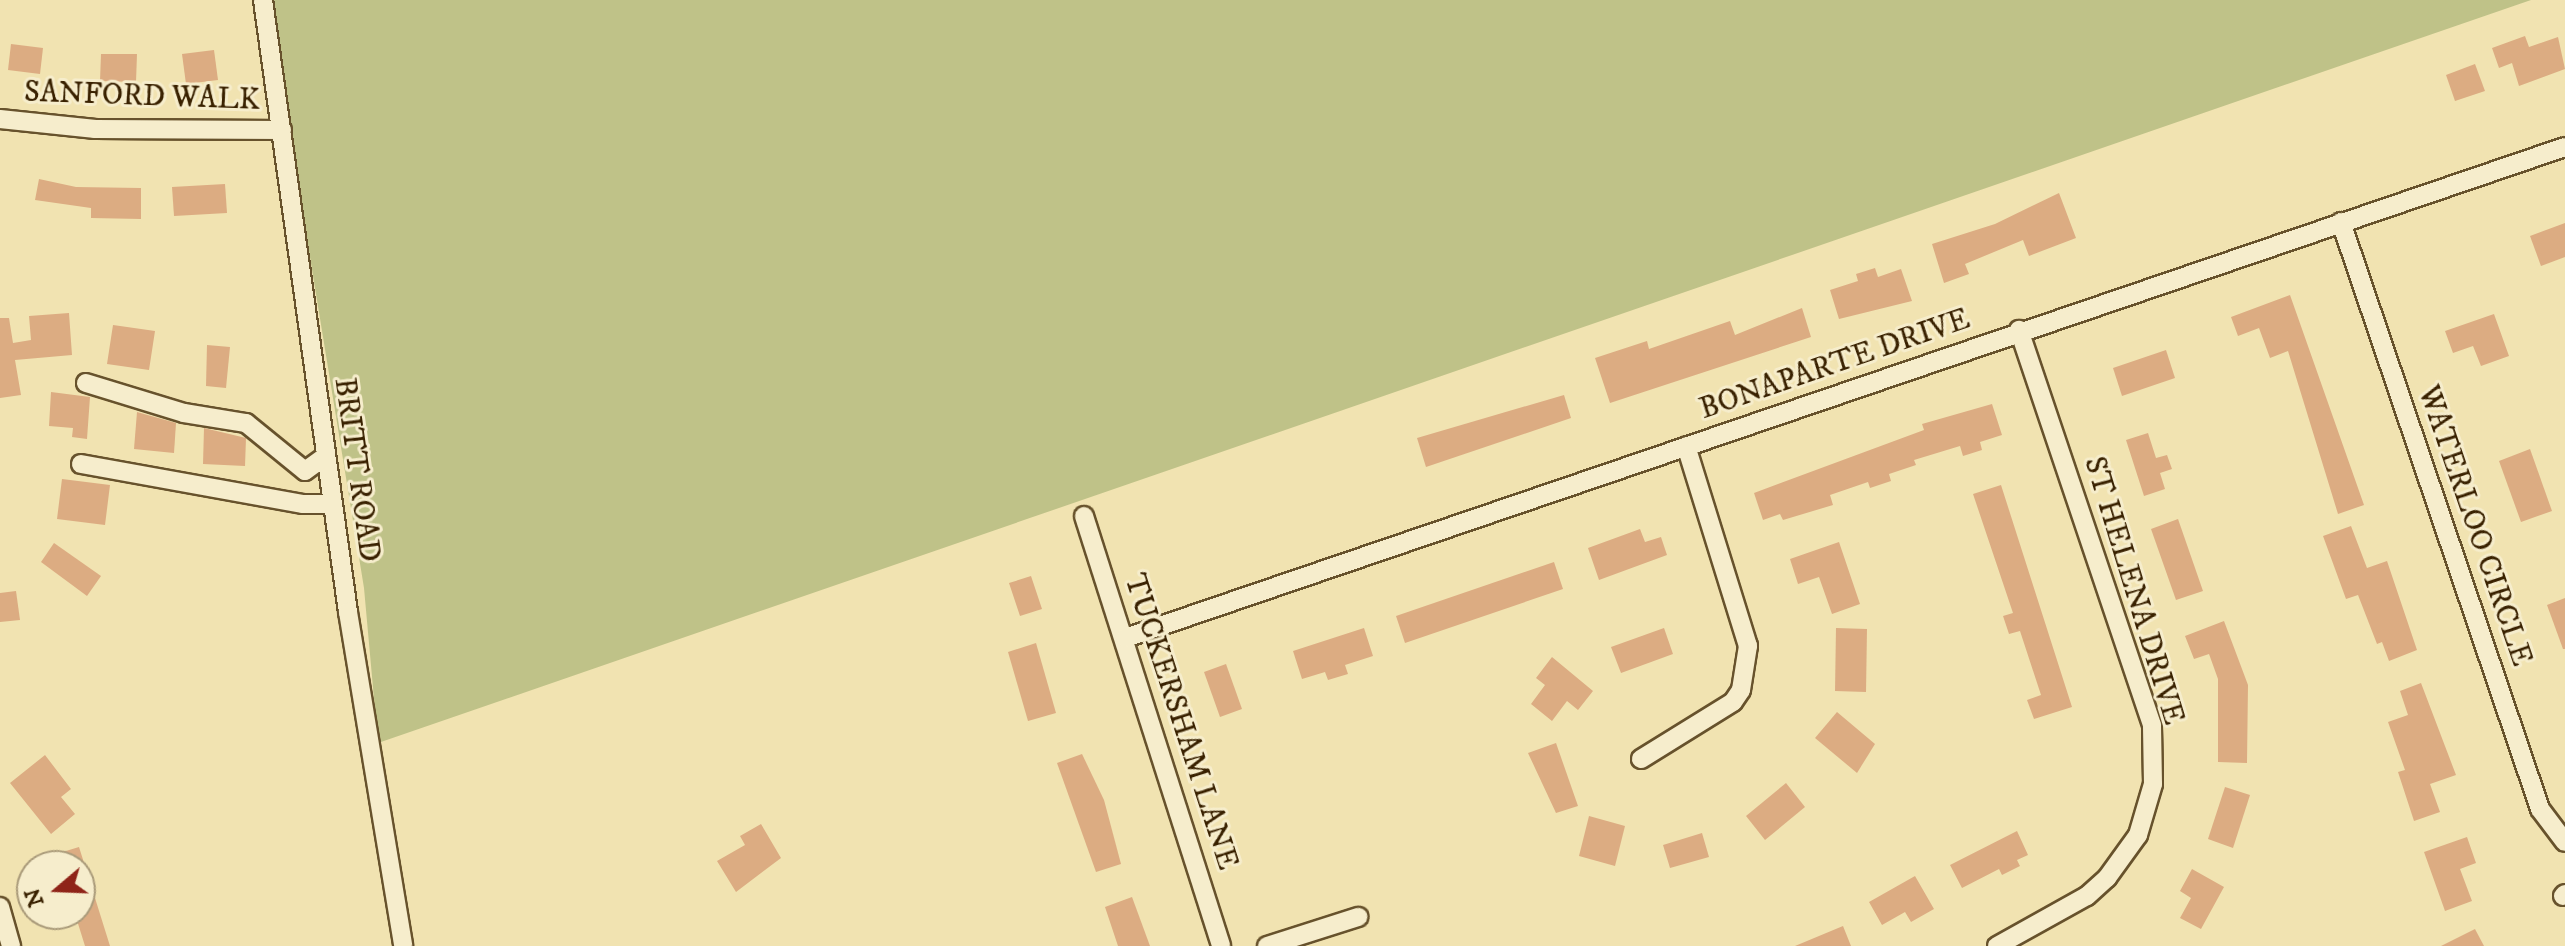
<!DOCTYPE html>
<style>
body{margin:0}
#map{position:relative;width:2565px;height:946px;overflow:hidden;background:#f1e3b1;font-family:"IM FELL DW Pica",serif}
div>[style]{position:absolute}
[style*='--x']{left:calc(var(--x)*1px);top:calc(var(--y)*1px);width:calc(var(--w)*1px);rotate:calc(var(--a)*1deg)}
.green>*{inset:0;background:#bfc288}
.building>*{inset:0;background:#dcac82}
.roads{filter:drop-shadow(2px 0 #67522c) drop-shadow(-2px 0 #67522c) drop-shadow(0 2px #67522c) drop-shadow(0 -2px #67522c)}
.minor>*{height:18px;margin:-9px;padding:0 9px;transform-origin:9px;border-radius:9px;background:#f6edcc}
span{translate:-50% -50%;white-space:nowrap;text-align:center;line-height:1.15;-webkit-text-stroke:6px #f6edcc;paint-order:stroke}
.street-label{font-size:30px;color:#392100}
.north{position:absolute;left:16px;top:850px;width:80px;height:80px;box-sizing:border-box;background:#f6edcc;border:2px solid #aa9b7a;border-radius:50%;rotate:251deg;font-size:22px;font-weight:700;line-height:32px;text-align:center;color:#392100}
.north::after{content:'';display:block;margin:auto;width:28px;height:36px;background:#8f2418;clip-path:polygon(50% 0,100% 100%,50% 72%,0 100%)}
</style>
<div id="map">
<div class="green">
<i style="clip-path:polygon(268px 0,2531px 0,378px 743px,364px 588px)"></i>
</div>
<div class="building">
<i style="clip-path:polygon(2525px 36px,2529px 47px,2558px 37px,2565px 69px,2519px 86px,2512px 63px,2499px 68px,2492px 48px)"></i>
<i style="clip-path:polygon(11px 44px,43px 48px,40px 74px,8px 70px)"></i>
<i style="clip-path:polygon(214px 50px,218px 80px,186px 84px,182px 54px)"></i>
<i style="clip-path:polygon(101px 54px,137px 54px,136px 82px,100px 81px)"></i>
<i style="clip-path:polygon(2475px 64px,2485px 91px,2455px 101px,2446px 75px)"></i>
<i style="clip-path:polygon(39px 179px,76px 187px,141px 188px,141px 219px,91px 218px,91px 208px,35px 200px)"></i>
<i style="clip-path:polygon(225px 184px,227px 213px,174px 216px,172px 187px)"></i>
<i style="clip-path:polygon(2059px 193px,2076px 238px,2029px 256px,2023px 240px,1965px 264px,1969px 274px,1944px 283px,1932px 244px,1995px 224px)"></i>
<i style="clip-path:polygon(2565px 223px,2565px 257px,2541px 266px,2530px 236px)"></i>
<i style="clip-path:polygon(1875px 268px,1878px 277px,1901px 269px,1912px 301px,1839px 319px,1830px 290px,1858px 281px,1856px 274px)"></i>
<i style="clip-path:polygon(2290px 295px,2364px 505px,2338px 514px,2288px 351px,2270px 358px,2259px 328px,2238px 336px,2231px 317px)"></i>
<i style="clip-path:polygon(1802px 308px,1811px 337px,1610px 403px,1595px 358px,1647px 341px,1649px 349px,1730px 321px,1735px 335px)"></i>
<i style="clip-path:polygon(69px 313px,72px 355px,15px 360px,21px 395px,0 398px,0 318px,9px 318px,13px 343px,31px 340px,29px 316px)"></i>
<i style="clip-path:polygon(2494px 314px,2509px 356px,2481px 366px,2473px 346px,2453px 353px,2445px 331px)"></i>
<i style="clip-path:polygon(113px 325px,155px 331px,149px 370px,107px 364px)"></i>
<i style="clip-path:polygon(207px 345px,230px 347px,226px 388px,206px 386px)"></i>
<i style="clip-path:polygon(2166px 350px,2175px 378px,2122px 396px,2113px 368px)"></i>
<i style="clip-path:polygon(51px 392px,90px 397px,87px 439px,72px 437px,73px 428px,49px 426px)"></i>
<i style="clip-path:polygon(1564px 395px,1571px 418px,1426px 467px,1417px 438px)"></i>
<i style="clip-path:polygon(1992px 404px,2002px 435px,1980px 442px,1982px 450px,1963px 456px,1960px 446px,1914px 460px,1916px 465px,1889px 474px,1891px 481px,1870px 488px,1868px 482px,1830px 495px,1833px 505px,1783px 520px,1780px 514px,1763px 520px,1754px 493px,1924px 430px,1922px 424px)"></i>
<i style="clip-path:polygon(137px 412px,176px 423px,174px 453px,134px 449px)"></i>
<i style="clip-path:polygon(204px 428px,246px 438px,245px 466px,203px 464px)"></i>
<i style="clip-path:polygon(2148px 433px,2156px 458px,2167px 455px,2172px 469px,2160px 473px,2165px 489px,2144px 496px,2126px 440px)"></i>
<i style="clip-path:polygon(2530px 449px,2552px 511px,2521px 522px,2499px 461px)"></i>
<i style="clip-path:polygon(62px 479px,110px 485px,105px 525px,57px 519px)"></i>
<i style="clip-path:polygon(2001px 485px,2072px 707px,2034px 719px,2027px 700px,2041px 695px,2020px 631px,2009px 634px,2003px 616px,2013px 613px,1973px 494px)"></i>
<i style="clip-path:polygon(2178px 519px,2203px 591px,2176px 600px,2151px 529px)"></i>
<i style="clip-path:polygon(2351px 526px,2367px 568px,2387px 561px,2417px 650px,2389px 661px,2382px 642px,2377px 644px,2358px 595px,2346px 599px,2323px 536px)"></i>
<i style="clip-path:polygon(1640px 529px,1645px 542px,1661px 537px,1667px 555px,1599px 580px,1588px 548px)"></i>
<i style="clip-path:polygon(1839px 542px,1860px 604px,1832px 614px,1819px 577px,1798px 584px,1790px 559px)"></i>
<i style="clip-path:polygon(54px 543px,101px 576px,87px 596px,41px 562px)"></i>
<i style="clip-path:polygon(1554px 562px,1563px 589px,1405px 643px,1396px 616px)"></i>
<i style="clip-path:polygon(1031px 576px,1042px 609px,1020px 616px,1009px 583px)"></i>
<i style="clip-path:polygon(16px 591px,20px 620px,0 622px,0 593px)"></i>
<i style="clip-path:polygon(2565px 598px,2565px 649px,2563px 649px,2547px 605px)"></i>
<i style="clip-path:polygon(2224px 621px,2248px 685px,2247px 763px,2218px 762px,2218px 679px,2209px 654px,2194px 659px,2185px 636px)"></i>
<i style="clip-path:polygon(1364px 628px,1373px 656px,1345px 665px,1348px 674px,1328px 680px,1325px 672px,1302px 679px,1293px 651px)"></i>
<i style="clip-path:polygon(1664px 628px,1673px 654px,1621px 673px,1611px 647px)"></i>
<i style="clip-path:polygon(1836px 628px,1867px 629px,1866px 692px,1835px 691px)"></i>
<i style="clip-path:polygon(1036px 643px,1056px 713px,1028px 721px,1008px 652px)"></i>
<i style="clip-path:polygon(1552px 657px,1593px 691px,1578px 710px,1567px 701px,1552px 721px,1531px 704px,1545px 685px,1536px 678px)"></i>
<i style="clip-path:polygon(1226px 664px,1242px 709px,1220px 717px,1204px 672px)"></i>
<i style="clip-path:polygon(2421px 683px,2456px 775px,2430px 784px,2440px 812px,2414px 821px,2398px 772px,2405px 770px,2388px 722px,2408px 715px,2400px 691px)"></i>
<i style="clip-path:polygon(1837px 712px,1875px 744px,1857px 773px,1815px 738px)"></i>
<i style="clip-path:polygon(1556px 743px,1578px 806px,1556px 813px,1528px 753px)"></i>
<i style="clip-path:polygon(1082px 754px,1104px 800px,1121px 864px,1096px 872px,1057px 763px)"></i>
<i style="clip-path:polygon(45px 755px,71px 789px,61px 797px,75px 814px,51px 834px,10px 783px)"></i>
<i style="clip-path:polygon(1786px 783px,1805px 807px,1765px 840px,1746px 816px)"></i>
<i style="clip-path:polygon(2225px 787px,2250px 795px,2233px 848px,2208px 839px)"></i>
<i style="clip-path:polygon(1589px 816px,1625px 826px,1615px 866px,1579px 856px)"></i>
<i style="clip-path:polygon(761px 824px,781px 858px,736px 892px,717px 861px,745px 845px,740px 836px)"></i>
<i style="clip-path:polygon(2017px 831px,2028px 855px,2017px 860px,2020px 866px,2002px 875px,1999px 869px,1962px 888px,1950px 865px)"></i>
<i style="clip-path:polygon(1702px 833px,1709px 857px,1670px 868px,1663px 845px)"></i>
<i style="clip-path:polygon(2467px 837px,2476px 863px,2460px 869px,2472px 901px,2445px 911px,2424px 852px)"></i>
<i style="clip-path:polygon(79px 847px,85px 866px,110px 946px,85px 946px,75px 914px,80px 914px,80px 866px,60px 866px,56px 854px)"></i>
<i style="clip-path:polygon(2192px 869px,2224px 887px,2201px 929px,2180px 918px,2191px 898px,2180px 891px)"></i>
<i style="clip-path:polygon(1915px 876px,1934px 909px,1911px 922px,1905px 912px,1882px 925px,1869px 902px)"></i>
<i style="clip-path:polygon(1132px 897px,1150px 946px,1118px 946px,1105px 907px)"></i>
<i style="clip-path:polygon(1843px 926px,1851px 946px,1795px 946px)"></i>
<i style="clip-path:polygon(2475px 929px,2484px 946px,2441px 946px)"></i>
</div>
<div class="roads">
<div class="minor">
<i style="--x:263;--y:0;--w:618;--a:82.09"></i>
<i style="--x:348;--y:612;--w:338;--a:80.6"></i>
<i style="--x:0;--y:119;--w:96;--a:6"></i>
<i style="--x:95;--y:129;--w:187;--a:0.3"></i>
<i style="--x:2341;--y:222;--w:620;--a:71.27"></i>
<i style="--x:2540;--y:809;--w:41;--a:52.9"></i>
<i style="--x:86;--y:383;--w:102;--a:17"></i>
<i style="--x:184;--y:413;--w:63;--a:9.2"></i>
<i style="--x:246;--y:423;--w:76;--a:39.1"></i>
<i style="--x:305;--y:471;--w:26;--a:-36"></i>
<i style="--x:81;--y:464;--w:226;--a:10.2"></i>
<i style="--x:303;--y:504;--w:30;--a:0"></i>
<i style="--x:1084;--y:516;--w:451;--a:72.3"></i>
<i style="--x:1125;--y:638;--w:1521;--a:-18.83"></i>
<i style="--x:1641;--y:759;--w:108;--a:-31.8"></i>
<i style="--x:1733;--y:702;--w:14;--a:-56"></i>
<i style="--x:1741;--y:690;--w:45;--a:-81"></i>
<i style="--x:1748;--y:646;--w:209;--a:-107.2"></i>
<i style="--x:2563;--y:896;--w:3;--a:-45"></i>
<i style="--x:0;--y:907;--w:41;--a:74.2"></i>
<i style="--x:1267;--y:946;--w:96;--a:-17.7"></i>
<i style="--x:1997;--y:946;--w:103;--a:-29.1"></i>
<i style="--x:2087;--y:896;--w:27;--a:-42"></i>
<i style="--x:2107;--y:878;--w:53;--a:-54.2"></i>
<i style="--x:2138;--y:835;--w:53;--a:-73.6"></i>
<i style="--x:2153;--y:784;--w:59;--a:-91"></i>
<i style="--x:2152;--y:725;--w:417;--a:-108.6"></i>
</div>
</div>
<div class="street-label">
<span style="left:142px;top:97px;rotate:2deg">SANFORD WALK</span>
<span style="left:1835px;top:365px;rotate:-19deg">BONAPARTE DRIVE</span>
<span style="left:356px;top:470px;rotate:82deg">BRITT ROAD</span>
<span style="left:2474px;top:526px;rotate:71deg">WATERLOO CIRCLE</span>
<span style="left:2133px;top:591px;rotate:73deg">ST HELENA DRIVE</span>
<span style="left:1180px;top:722px;rotate:72deg">TUCKERSHAM LANE</span>
</div>
<div class="north">N</div>
</div>
